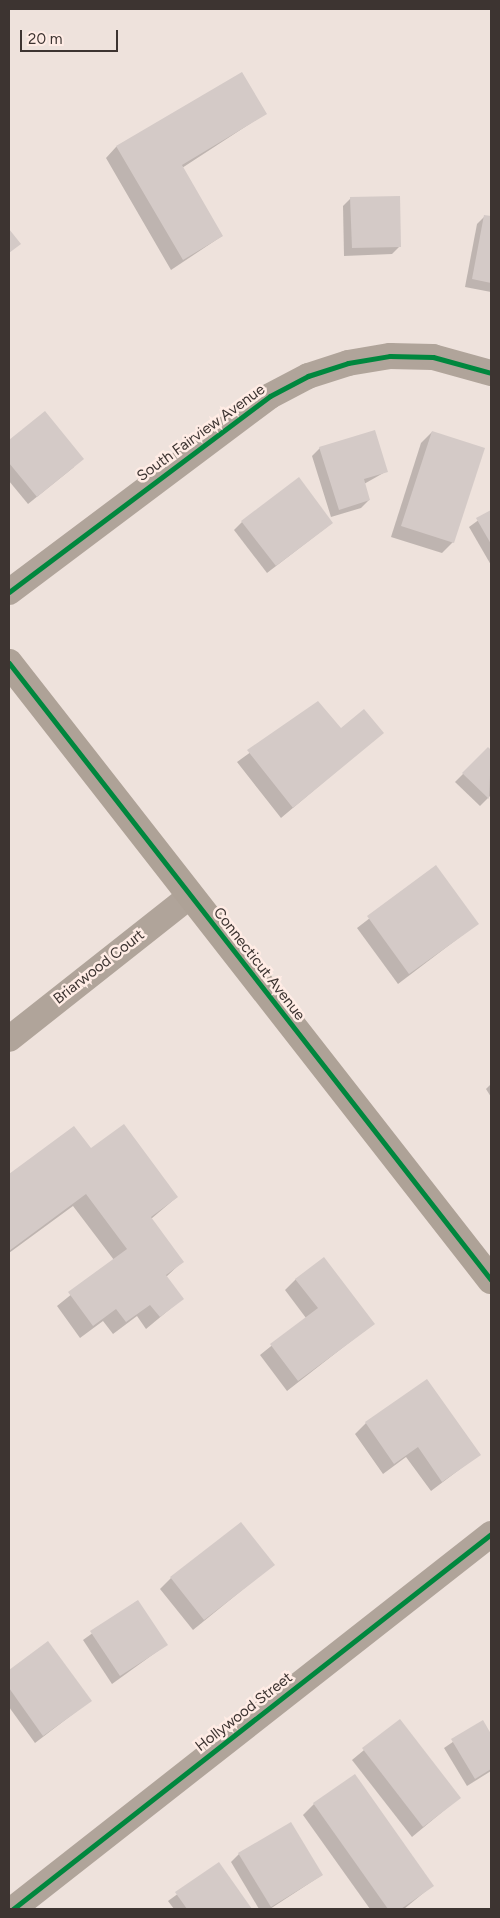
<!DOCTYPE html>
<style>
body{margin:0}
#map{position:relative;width:500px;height:1918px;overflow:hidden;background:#eee2dc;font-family:Figtree,sans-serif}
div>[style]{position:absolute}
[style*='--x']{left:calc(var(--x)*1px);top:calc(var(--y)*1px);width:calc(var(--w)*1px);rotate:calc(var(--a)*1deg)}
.shadow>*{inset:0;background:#0003}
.building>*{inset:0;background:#d4cac7}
.street>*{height:26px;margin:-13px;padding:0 13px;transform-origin:13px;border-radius:13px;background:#b0a49a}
.secondary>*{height:28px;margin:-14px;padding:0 14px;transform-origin:14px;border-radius:14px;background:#aea297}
.cycleway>*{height:5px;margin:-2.5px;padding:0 2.5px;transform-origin:2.5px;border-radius:2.5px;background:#00873e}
span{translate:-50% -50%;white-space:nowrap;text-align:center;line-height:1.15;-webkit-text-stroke:5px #ffece5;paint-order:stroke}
.street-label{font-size:15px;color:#3d3431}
.frame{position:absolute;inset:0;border:10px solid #3d3431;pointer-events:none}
.scale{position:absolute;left:20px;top:30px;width:98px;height:22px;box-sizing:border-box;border:2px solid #3d3431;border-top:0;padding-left:6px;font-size:15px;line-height:18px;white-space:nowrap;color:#3d3431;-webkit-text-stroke:4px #ffece5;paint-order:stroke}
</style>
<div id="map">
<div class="shadow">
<i style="clip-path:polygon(242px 74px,265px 114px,182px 168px,222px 236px,171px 270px,106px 158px,116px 147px)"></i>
<i style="clip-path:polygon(351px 198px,400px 246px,392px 254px,344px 256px,343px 206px)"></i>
<i style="clip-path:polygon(485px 216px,491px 217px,491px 292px,465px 287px,477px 224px)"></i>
<i style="clip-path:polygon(45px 412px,74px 467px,28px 504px,9px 481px,9px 442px)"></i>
<i style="clip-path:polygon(432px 432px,453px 542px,442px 553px,391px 537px,421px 443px)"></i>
<i style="clip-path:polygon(320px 448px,387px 471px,364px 484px,369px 500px,361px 508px,331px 517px,312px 456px)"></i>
<i style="clip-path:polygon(491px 511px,491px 565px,469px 527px)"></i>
<i style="clip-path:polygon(242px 522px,332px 523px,267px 573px,234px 530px)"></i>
<i style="clip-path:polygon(318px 703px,341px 730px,383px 732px,281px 818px,237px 762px)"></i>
<i style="clip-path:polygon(488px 749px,491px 795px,480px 806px,455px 782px)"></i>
<i style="clip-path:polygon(436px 867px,477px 924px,398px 984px,357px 928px)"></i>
<i style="clip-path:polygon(491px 1084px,491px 1097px,486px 1089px)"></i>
<i style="clip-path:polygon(74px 1128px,91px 1150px,177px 1197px,151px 1219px,182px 1262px,166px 1277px,182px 1299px,146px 1329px,137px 1316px,113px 1334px,103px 1321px,80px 1338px,57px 1306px,114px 1260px,73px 1206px,9px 1253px,9px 1175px)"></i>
<i style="clip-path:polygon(296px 1279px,373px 1324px,287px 1391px,260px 1355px,306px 1318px,285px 1290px)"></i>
<i style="clip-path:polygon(366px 1423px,480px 1454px,431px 1491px,406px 1457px,383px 1474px,355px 1434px)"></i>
<i style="clip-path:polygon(273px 1565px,193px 1630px,160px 1589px,171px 1578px)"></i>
<i style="clip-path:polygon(137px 1601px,166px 1645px,112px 1684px,83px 1640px)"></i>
<i style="clip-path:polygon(48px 1643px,90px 1701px,35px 1743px,9px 1707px,9px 1671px)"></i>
<i style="clip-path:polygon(399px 1721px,459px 1798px,412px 1837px,352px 1760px)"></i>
<i style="clip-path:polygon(482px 1722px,491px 1737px,491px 1771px,467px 1786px,444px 1748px)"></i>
<i style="clip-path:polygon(314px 1804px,432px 1886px,404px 1909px,370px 1909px,303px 1815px)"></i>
<i style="clip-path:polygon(239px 1854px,322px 1875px,270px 1909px,259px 1909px,231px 1862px)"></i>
<i style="clip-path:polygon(219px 1864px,248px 1909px,174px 1909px,168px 1901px)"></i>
</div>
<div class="building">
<i style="clip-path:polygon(242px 72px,267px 114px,182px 165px,223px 236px,183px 260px,116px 146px)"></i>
<i style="clip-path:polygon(400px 196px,401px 247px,352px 248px,350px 197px)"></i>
<i style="clip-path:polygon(484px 215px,491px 216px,491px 283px,472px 279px)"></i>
<i style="clip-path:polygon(9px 229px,21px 244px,9px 253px)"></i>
<i style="clip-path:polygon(45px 411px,84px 459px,37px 497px,9px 463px,9px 440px)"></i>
<i style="clip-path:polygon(375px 430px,388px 472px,364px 479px,370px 500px,339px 510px,319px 447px)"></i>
<i style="clip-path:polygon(432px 431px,485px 448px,454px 543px,401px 526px)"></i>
<i style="clip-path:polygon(299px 477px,333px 523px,276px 566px,241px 521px)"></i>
<i style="clip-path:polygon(491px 510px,491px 544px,476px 518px)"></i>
<i style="clip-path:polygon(318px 701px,341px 728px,364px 709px,384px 733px,293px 808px,247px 750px)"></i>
<i style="clip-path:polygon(488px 747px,491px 750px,489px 799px,462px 773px)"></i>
<i style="clip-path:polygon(436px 865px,479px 924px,409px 974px,367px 916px)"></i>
<i style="clip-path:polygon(124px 1124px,178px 1197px,151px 1217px,184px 1262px,166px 1275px,184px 1299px,160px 1317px,150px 1305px,126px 1322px,116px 1309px,93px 1326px,68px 1292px,127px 1249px,86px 1194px,9px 1251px,9px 1174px,74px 1126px,91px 1148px)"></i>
<i style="clip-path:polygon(324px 1257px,375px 1324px,298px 1381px,270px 1344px,318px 1308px,295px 1279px)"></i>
<i style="clip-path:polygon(427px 1379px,481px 1455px,442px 1482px,418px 1447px,394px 1464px,365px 1422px)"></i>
<i style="clip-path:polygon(241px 1522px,275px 1565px,204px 1620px,170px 1577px)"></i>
<i style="clip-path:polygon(138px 1600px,168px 1645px,120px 1676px,90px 1631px)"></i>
<i style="clip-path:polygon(48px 1641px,92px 1701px,43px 1736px,9px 1688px,9px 1670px)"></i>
<i style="clip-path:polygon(400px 1719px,461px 1798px,423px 1827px,362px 1748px)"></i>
<i style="clip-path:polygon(483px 1720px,491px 1734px,491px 1769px,475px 1779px,451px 1739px)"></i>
<i style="clip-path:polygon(355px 1774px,434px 1886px,401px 1909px,388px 1909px,313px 1803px)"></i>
<i style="clip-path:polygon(291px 1822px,323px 1875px,271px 1907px,238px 1853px)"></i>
<i style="clip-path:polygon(219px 1862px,252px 1909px,187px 1909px,175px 1892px)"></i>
</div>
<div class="street">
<i style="--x:9;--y:592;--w:326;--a:-36.9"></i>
<i style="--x:270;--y:396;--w:43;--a:-27.8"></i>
<i style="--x:308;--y:376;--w:42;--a:-18"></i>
<i style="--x:348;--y:363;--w:43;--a:-9.5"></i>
<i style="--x:390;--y:356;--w:43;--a:1.3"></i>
<i style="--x:433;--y:357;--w:60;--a:15.4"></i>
<i style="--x:9;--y:1039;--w:231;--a:-38.3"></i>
<i style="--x:13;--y:1909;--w:608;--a:-38.11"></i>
</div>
<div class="secondary">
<i style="--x:9;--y:663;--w:783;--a:52"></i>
</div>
<div class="cycleway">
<i style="--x:9;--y:592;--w:326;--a:-36.9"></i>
<i style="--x:270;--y:396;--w:43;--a:-27.8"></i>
<i style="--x:308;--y:376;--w:42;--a:-18"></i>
<i style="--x:348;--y:363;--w:43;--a:-9.5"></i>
<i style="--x:390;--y:356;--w:43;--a:1.3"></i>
<i style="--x:433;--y:357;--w:60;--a:15.4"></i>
<i style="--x:9;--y:663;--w:783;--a:52"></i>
<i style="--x:13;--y:1909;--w:608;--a:-38.11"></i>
</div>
<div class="street-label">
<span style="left:201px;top:433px;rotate:-36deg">South Fairview Avenue</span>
<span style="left:259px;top:964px;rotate:52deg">Connecticut Avenue</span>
<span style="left:99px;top:967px;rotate:-38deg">Briarwood Court</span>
<span style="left:244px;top:1712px;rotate:-38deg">Hollywood Street</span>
</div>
<div class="frame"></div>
<div class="scale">20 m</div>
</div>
